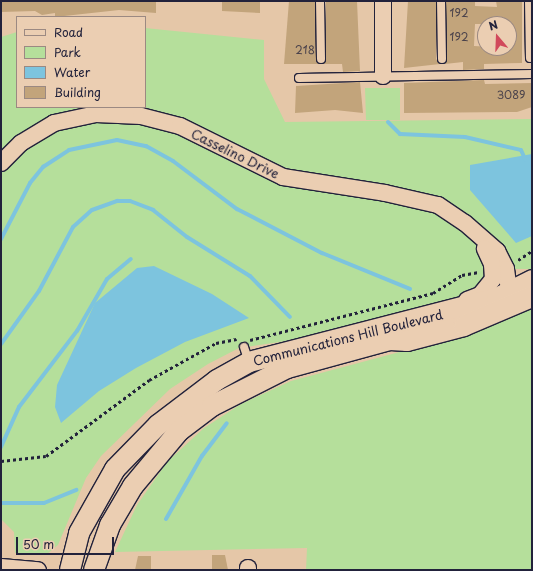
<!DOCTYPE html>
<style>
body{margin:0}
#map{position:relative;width:533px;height:571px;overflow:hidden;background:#e5c7a8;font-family:"Playpen Sans",sans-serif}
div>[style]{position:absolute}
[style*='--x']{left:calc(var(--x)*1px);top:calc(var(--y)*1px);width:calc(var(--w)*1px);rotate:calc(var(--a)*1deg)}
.green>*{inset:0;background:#b5df9b}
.water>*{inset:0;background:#7dc4de}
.stream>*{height:4px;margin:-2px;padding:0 2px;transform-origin:2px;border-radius:2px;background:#7dc4de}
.building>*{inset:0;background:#c2a47b}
.path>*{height:2.5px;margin-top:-1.25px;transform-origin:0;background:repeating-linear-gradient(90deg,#22223b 0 3px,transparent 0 6px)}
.roads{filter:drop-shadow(1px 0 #22223b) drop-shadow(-1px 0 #22223b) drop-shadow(0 1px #22223b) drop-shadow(0 -1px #22223b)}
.service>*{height:8px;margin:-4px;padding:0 4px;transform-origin:4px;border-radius:4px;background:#ebceb2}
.minor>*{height:16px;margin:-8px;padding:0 8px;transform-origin:8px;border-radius:8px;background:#ebceb2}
.tertiary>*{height:20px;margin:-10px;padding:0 10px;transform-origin:10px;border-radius:10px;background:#ebceb2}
span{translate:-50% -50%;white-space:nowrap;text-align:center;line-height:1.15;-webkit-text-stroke:3px #ebceb2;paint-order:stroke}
.number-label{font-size:11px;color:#4a424b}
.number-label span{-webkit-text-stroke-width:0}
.street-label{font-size:13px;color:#22223b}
.frame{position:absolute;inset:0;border:2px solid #22223b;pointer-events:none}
.legend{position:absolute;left:16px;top:16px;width:130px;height:92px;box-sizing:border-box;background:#ebceb2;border:1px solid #9b8982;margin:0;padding:5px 7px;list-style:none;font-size:12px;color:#22223b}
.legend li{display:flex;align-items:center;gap:8px;height:20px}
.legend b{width:20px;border:1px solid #9b8982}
.north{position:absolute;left:477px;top:16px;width:40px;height:40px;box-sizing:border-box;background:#ebceb2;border:1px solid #9b8982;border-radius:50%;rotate:341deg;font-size:11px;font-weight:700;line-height:16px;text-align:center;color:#22223b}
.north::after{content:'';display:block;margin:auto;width:14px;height:18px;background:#d1495b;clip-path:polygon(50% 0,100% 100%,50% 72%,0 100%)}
.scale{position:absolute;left:16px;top:537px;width:98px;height:18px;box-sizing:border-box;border:2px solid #22223b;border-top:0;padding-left:5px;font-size:12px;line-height:14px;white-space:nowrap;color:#22223b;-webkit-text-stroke:3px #ebceb2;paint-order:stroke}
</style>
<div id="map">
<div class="green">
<i style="clip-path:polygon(145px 28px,264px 40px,264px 79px,285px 122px,532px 119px,532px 269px,506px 269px,489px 257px,489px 287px,377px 328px,239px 348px,208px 364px,170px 389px,101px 456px,86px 478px,58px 545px,47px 554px,15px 553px,14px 532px,1px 519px,1px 37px,17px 32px,17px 107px,145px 107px)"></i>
<i style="clip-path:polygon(365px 88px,400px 88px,400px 120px,366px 120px)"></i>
<i style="clip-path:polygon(532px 307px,532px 570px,306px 570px,307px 548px,115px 552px,137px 505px,167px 462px,204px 428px,241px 404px,291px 381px,467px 334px)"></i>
</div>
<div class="water">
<i style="clip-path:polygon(532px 154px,532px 236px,516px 243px,470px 190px,470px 165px)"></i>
<i style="clip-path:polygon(154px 266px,212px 294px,249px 318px,185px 342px,136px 368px,99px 391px,61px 423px,55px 407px,57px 385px,95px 303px,137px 268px)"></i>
</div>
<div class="stream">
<i style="--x:388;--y:122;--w:17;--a:45"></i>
<i style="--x:400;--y:134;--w:65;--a:2.6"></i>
<i style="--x:465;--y:137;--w:57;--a:13.1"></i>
<i style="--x:521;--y:150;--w:10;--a:66"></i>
<i style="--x:1;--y:239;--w:63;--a:-62.6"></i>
<i style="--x:30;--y:183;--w:21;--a:-51"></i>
<i style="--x:43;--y:167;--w:31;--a:-33"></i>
<i style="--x:69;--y:150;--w:49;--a:-11.8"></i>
<i style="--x:117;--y:140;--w:30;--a:12"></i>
<i style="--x:146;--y:146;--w:31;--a:29"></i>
<i style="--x:173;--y:161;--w:80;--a:36.9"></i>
<i style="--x:237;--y:209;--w:96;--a:27.4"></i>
<i style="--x:322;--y:253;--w:95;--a:22.2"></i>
<i style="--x:1;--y:344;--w:65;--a:-54.4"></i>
<i style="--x:39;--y:291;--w:72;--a:-62"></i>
<i style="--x:73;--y:227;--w:25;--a:-42"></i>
<i style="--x:92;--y:210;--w:27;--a:-20"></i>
<i style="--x:117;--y:201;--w:13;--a:0"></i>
<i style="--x:130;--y:201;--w:25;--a:21"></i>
<i style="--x:153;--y:210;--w:43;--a:38.5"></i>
<i style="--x:187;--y:237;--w:74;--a:31.8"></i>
<i style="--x:250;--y:276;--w:57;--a:45.7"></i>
<i style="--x:1;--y:447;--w:44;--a:-65.8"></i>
<i style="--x:19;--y:407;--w:96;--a:-52.7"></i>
<i style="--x:77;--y:331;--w:60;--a:-60"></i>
<i style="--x:107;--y:279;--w:31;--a:-40"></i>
<i style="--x:1;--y:503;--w:43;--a:0"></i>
<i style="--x:44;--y:503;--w:35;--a:-22"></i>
<i style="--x:166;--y:519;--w:73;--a:-60.3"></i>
<i style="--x:202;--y:456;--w:41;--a:-52.9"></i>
</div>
<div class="building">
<i style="clip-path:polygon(1px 1px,156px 1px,156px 13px,119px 10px,55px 17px,55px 13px,42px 15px,35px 11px,1px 12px)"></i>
<i style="clip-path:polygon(222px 1px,260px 1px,260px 13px,222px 11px)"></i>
<i style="clip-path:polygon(289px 1px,315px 1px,318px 64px,284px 64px)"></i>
<i style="clip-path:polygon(326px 1px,357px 1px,360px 71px,343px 72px,342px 64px,323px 64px,326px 59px)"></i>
<i style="clip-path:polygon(408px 1px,436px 1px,436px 59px,440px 64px,404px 68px)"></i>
<i style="clip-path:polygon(evenodd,446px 1px,475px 1px,475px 6px,497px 7px,496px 1px,522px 1px,522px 63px,484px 64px,484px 69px,463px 70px,463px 62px,445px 64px,446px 1px,475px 24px,509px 24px,509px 48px,474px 46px,475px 24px)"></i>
<i style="clip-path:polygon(484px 80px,485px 84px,532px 83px,532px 107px,517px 112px,404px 113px,404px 83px)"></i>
<i style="clip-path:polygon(360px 82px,363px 113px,335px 110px,295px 113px,296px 86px)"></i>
<i style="clip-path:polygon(212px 555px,225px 555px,228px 570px,212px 570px)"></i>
<i style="clip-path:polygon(138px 556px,151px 556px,151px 570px,135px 570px)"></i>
</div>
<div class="path">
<i style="--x:518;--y:260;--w:17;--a:-33"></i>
<i style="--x:250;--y:340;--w:189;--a:-14.4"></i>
<i style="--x:433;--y:293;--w:34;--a:-32"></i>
<i style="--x:462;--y:275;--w:17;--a:-10"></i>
<i style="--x:1;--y:461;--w:45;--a:-6.3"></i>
<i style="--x:46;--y:456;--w:128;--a:-36.4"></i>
<i style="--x:149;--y:380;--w:77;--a:-28.9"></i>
<i style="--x:216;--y:343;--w:21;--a:-11"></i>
</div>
<div class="roads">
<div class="service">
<i style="--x:320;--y:1;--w:58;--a:89"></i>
<i style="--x:441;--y:1;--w:58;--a:89"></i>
<i style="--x:529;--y:1;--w:57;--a:89"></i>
<i style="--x:299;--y:78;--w:233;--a:-1"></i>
<i style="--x:244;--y:347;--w:16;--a:72"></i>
</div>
<div class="minor">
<i style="--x:383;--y:76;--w:75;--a:-90"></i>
<i style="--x:1;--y:163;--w:28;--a:-45"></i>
<i style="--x:21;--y:143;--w:39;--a:-31"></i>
<i style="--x:54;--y:123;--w:43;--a:-12.1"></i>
<i style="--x:96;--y:114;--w:45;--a:2.5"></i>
<i style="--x:141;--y:116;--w:40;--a:14.4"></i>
<i style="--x:180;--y:126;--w:115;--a:26.3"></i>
<i style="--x:283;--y:177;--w:103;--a:8.9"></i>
<i style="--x:385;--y:193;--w:54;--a:12.8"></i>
<i style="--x:438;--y:205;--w:32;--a:34"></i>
<i style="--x:465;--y:223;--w:43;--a:41.2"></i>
<i style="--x:497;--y:251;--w:20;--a:63"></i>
<i style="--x:506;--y:269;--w:22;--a:82"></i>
<i style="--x:509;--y:291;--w:12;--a:125"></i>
<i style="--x:467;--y:300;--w:14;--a:-21"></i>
<i style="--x:480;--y:295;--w:21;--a:-51"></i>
<i style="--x:493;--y:279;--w:15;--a:-94"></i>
<i style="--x:492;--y:264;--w:17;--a:-115"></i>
<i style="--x:1;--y:567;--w:37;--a:5"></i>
<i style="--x:248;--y:568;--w:2;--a:90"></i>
</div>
<div class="tertiary">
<i style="--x:70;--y:570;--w:38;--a:-76"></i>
<i style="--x:79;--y:533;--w:73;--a:-60.6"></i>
<i style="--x:115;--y:469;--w:62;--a:-45.7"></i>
<i style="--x:158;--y:425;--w:74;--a:-37.3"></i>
<i style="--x:217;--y:380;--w:37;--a:-29"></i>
<i style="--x:249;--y:362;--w:256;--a:-14.5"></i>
<i style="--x:497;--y:298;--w:39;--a:-27"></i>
<i style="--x:94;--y:570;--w:48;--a:-70.4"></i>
<i style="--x:110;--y:525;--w:45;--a:-59.5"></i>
<i style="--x:133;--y:486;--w:72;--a:-50.1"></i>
<i style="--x:179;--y:431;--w:41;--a:-37.1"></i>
<i style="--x:212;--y:406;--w:84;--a:-26.9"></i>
<i style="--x:287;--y:368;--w:107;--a:-15.2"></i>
<i style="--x:390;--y:340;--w:17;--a:3"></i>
<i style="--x:407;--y:341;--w:59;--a:-14.7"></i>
<i style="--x:464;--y:326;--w:74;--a:-23.1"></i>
</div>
</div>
<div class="number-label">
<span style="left:459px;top:13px">192</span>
<span style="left:459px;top:37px">192</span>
<span style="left:305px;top:50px">218</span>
<span style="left:511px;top:95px">3089</span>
</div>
<div class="street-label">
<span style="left:235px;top:154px;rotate:26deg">Casselino Drive</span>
<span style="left:348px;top:338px;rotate:-14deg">Communications Hill Boulevard</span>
</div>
<div class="frame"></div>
<ul class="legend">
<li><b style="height:5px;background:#ebceb2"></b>Road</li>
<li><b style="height:11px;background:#b5df9b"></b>Park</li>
<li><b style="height:11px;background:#7dc4de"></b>Water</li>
<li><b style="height:11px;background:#c2a47b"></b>Building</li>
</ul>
<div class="north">N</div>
<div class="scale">50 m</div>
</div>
